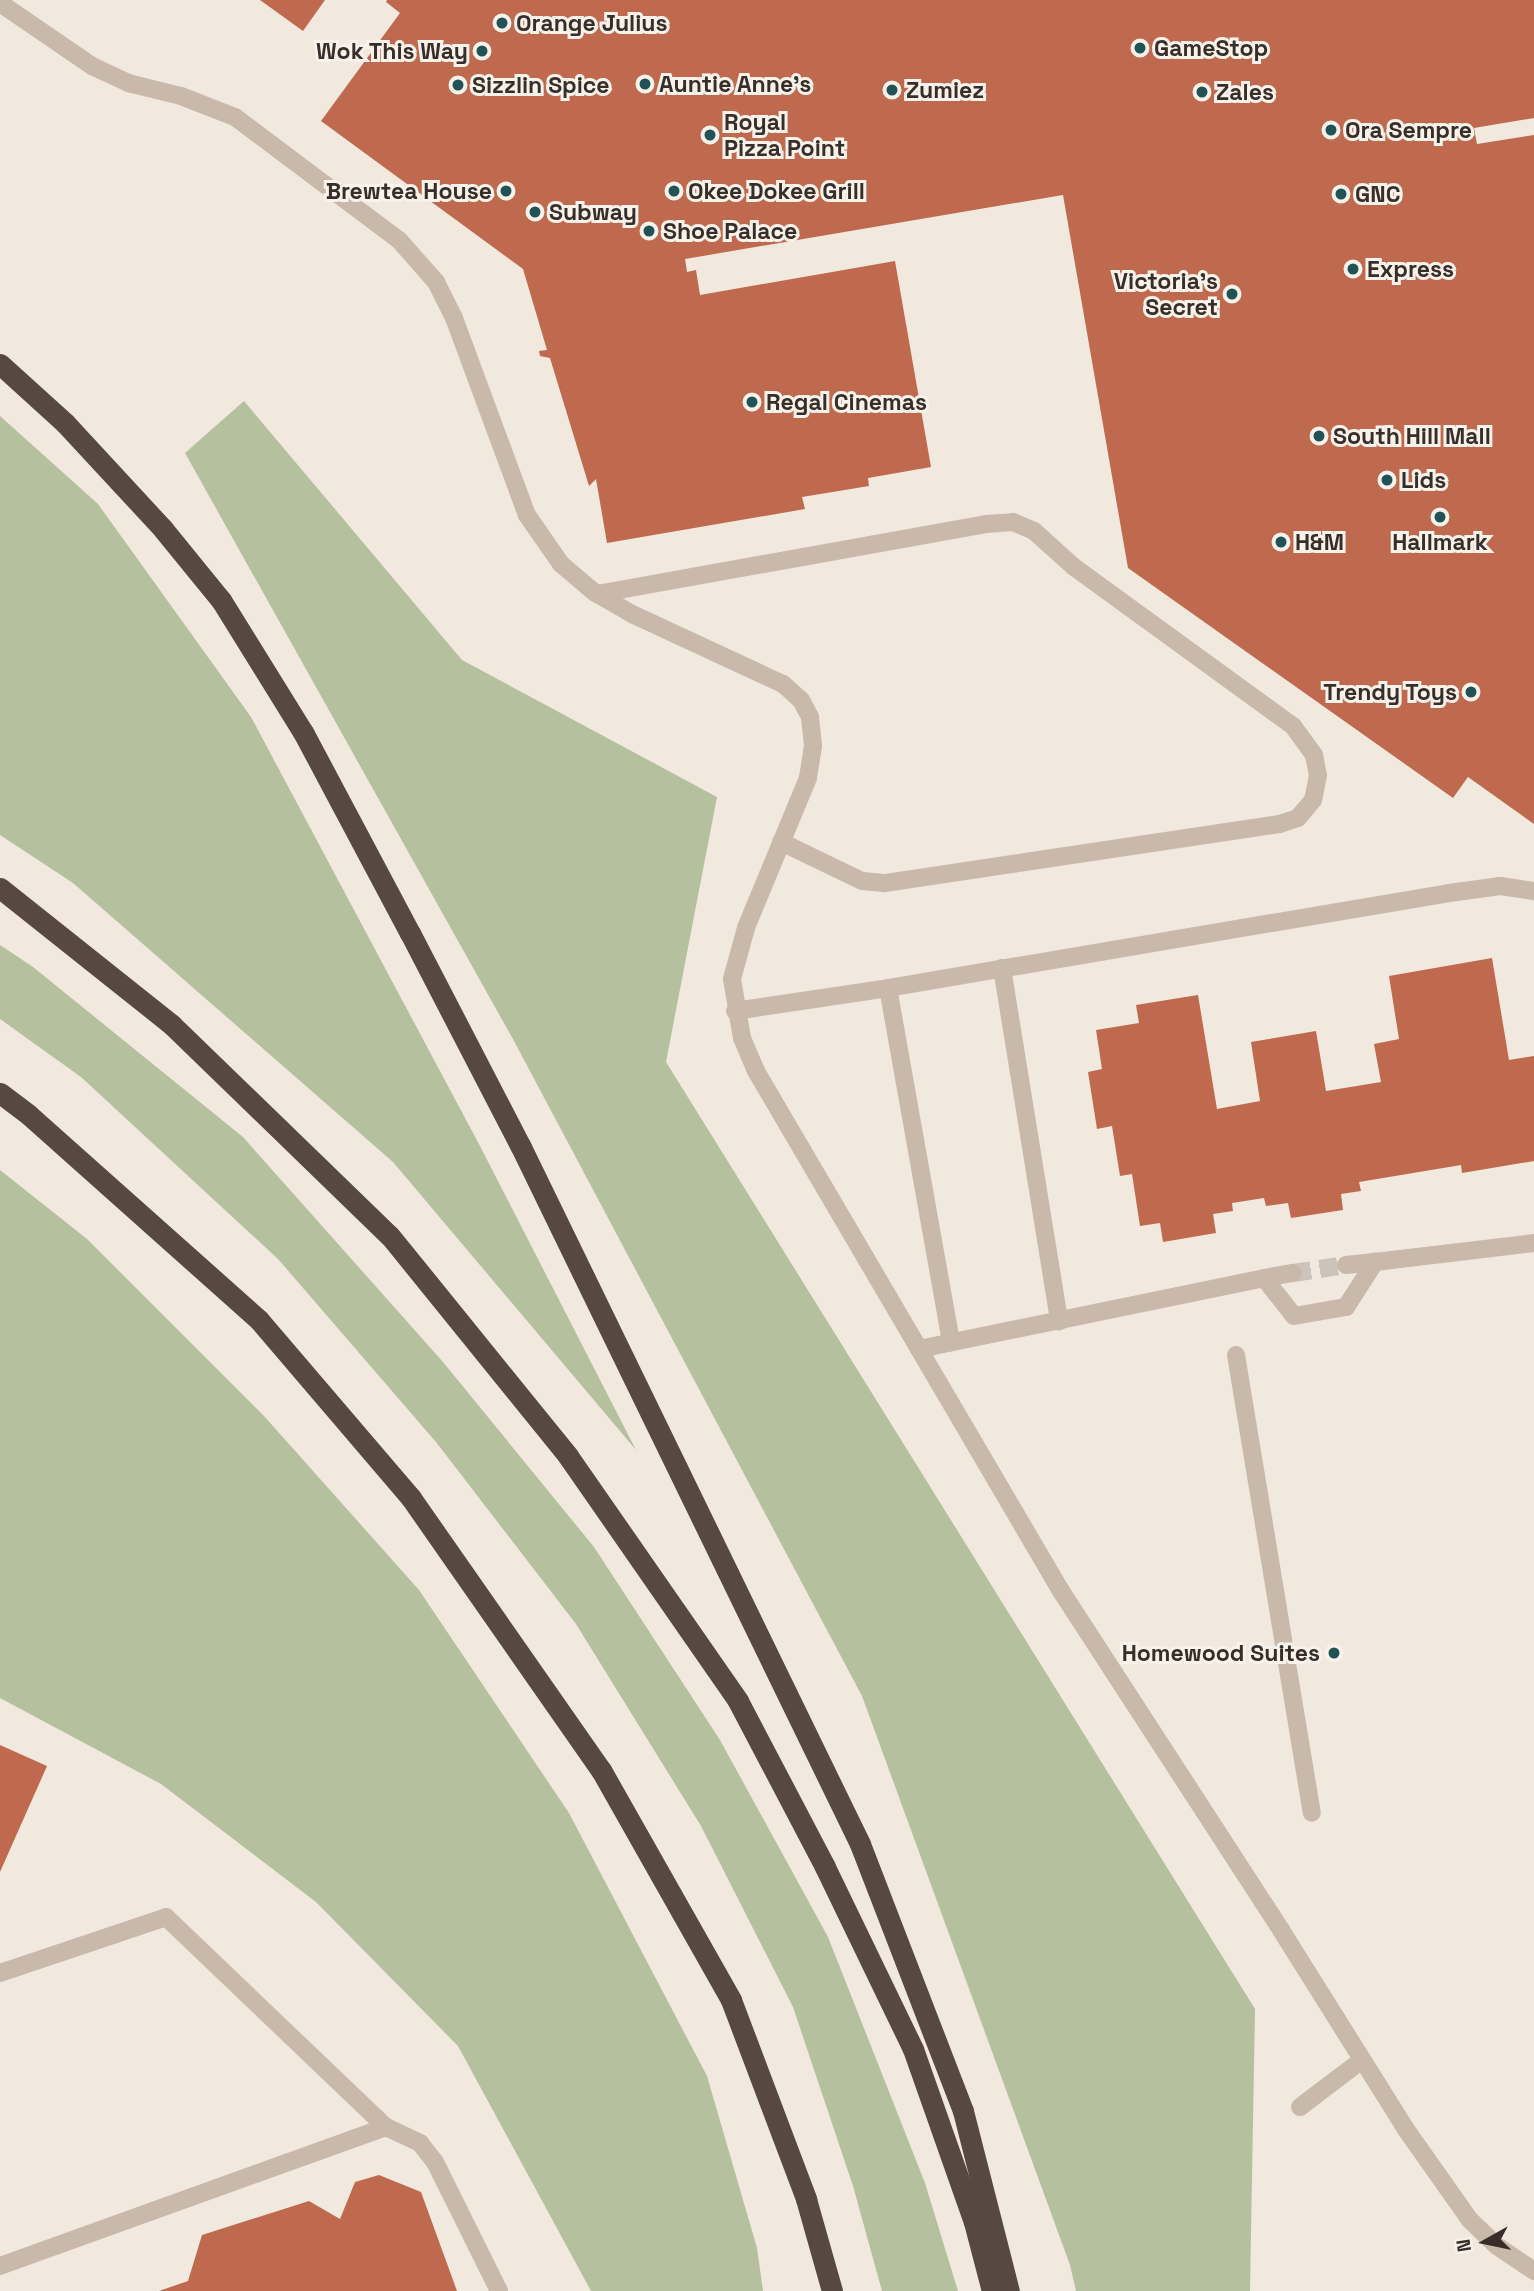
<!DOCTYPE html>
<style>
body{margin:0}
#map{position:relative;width:1534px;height:2291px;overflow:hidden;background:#f1e8de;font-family:"Space Grotesk",sans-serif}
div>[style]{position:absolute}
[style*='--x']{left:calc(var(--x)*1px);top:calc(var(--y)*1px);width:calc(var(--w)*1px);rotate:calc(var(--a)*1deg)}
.green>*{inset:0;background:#b5c09f}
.building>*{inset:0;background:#bf6a4e}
.minor-tunnel>*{height:18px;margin-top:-9px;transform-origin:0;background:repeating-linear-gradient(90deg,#ccc3ba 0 18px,transparent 0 27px)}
.minor>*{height:18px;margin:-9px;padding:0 9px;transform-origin:9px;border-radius:9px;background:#c9b9ab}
.highway>*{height:21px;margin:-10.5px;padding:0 10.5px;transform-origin:10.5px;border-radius:10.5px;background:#574841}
.dots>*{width:19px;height:19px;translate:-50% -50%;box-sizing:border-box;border:4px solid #f9f2eb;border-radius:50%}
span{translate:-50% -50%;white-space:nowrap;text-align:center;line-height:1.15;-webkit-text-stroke:6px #f9f2eb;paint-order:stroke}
.poi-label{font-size:23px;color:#372e2a;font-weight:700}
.left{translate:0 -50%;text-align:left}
.right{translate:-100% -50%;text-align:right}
.north{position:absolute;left:1450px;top:2207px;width:70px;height:70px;-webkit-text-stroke:5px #f9f2eb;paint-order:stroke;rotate:261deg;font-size:19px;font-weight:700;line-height:28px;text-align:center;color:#372e2a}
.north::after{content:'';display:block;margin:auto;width:24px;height:32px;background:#372e2a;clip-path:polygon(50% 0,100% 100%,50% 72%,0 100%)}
</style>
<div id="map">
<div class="green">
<i style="clip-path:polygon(244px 401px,462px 660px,717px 797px,666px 1062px,1255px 2009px,1250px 2291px,1076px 2291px,1070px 2265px,862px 1696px,514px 1041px,185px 453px)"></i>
<i style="clip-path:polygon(0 416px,98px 504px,251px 717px,480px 1146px,636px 1450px,393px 1162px,73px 883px,0 835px)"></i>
<i style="clip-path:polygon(0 945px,33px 967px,243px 1137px,443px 1362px,594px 1547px,720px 1740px,828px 1937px,925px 2183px,958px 2291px,882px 2291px,853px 2186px,793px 2007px,701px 1826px,576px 1624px,436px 1442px,278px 1259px,81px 1077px,0 1019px)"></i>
<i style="clip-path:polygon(0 1170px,87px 1239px,264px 1416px,419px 1590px,569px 1813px,707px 2076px,757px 2248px,763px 2291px,591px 2291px,458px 2046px,316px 1902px,161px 1784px,0 1698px)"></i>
</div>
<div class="building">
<i style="clip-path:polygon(260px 0,325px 0,303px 31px)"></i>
<i style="clip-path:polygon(387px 0,1534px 0,1534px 118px,1474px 128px,1477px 144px,1534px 135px,1534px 824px,1468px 777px,1453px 798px,1128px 568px,1063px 195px,685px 259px,687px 272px,696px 270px,700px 295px,895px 261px,931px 467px,868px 478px,869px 486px,802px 497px,805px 509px,607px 543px,596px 479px,589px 486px,550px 358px,540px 356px,539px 351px,547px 350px,523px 269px,321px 121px,400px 13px,386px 2px)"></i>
<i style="clip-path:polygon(1492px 958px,1509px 1060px,1534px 1056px,1534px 1161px,1462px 1173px,1461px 1165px,1359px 1182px,1361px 1191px,1341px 1194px,1343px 1210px,1291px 1218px,1288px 1203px,1266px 1206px,1264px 1198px,1232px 1203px,1233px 1211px,1213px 1214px,1216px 1233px,1163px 1242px,1160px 1223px,1140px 1226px,1132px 1174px,1120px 1176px,1112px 1126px,1097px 1129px,1088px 1072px,1102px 1069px,1096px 1030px,1139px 1023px,1136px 1005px,1198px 995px,1217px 1109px,1260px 1101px,1251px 1042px,1316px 1031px,1326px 1091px,1381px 1082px,1374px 1044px,1399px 1039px,1389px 976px)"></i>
<i style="clip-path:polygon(0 1745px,47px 1766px,0 1872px)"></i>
<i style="clip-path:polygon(379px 2175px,421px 2192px,457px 2291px,159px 2291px,188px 2281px,202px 2235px,309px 2201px,340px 2219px,355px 2182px)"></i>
</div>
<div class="minor-tunnel">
<i style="--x:1293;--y:1273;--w:54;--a:-8.6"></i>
</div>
<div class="minor">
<i style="--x:0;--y:3;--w:112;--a:34.4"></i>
<i style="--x:92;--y:66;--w:40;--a:25"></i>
<i style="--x:128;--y:83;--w:55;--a:13.8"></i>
<i style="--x:181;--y:96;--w:58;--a:21.3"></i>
<i style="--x:235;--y:117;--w:205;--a:36.9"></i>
<i style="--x:399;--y:240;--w:56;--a:48.6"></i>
<i style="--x:436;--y:282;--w:40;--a:63.4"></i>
<i style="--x:454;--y:318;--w:210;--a:69.7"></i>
<i style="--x:527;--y:515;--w:60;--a:55.2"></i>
<i style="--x:561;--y:564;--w:43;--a:40.3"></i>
<i style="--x:594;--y:592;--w:44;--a:30.1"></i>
<i style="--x:632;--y:614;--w:166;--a:24.9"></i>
<i style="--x:783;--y:684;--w:24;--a:42"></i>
<i style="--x:801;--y:700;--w:19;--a:62"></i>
<i style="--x:810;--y:717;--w:29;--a:84"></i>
<i style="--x:813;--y:746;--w:32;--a:99"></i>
<i style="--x:808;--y:778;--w:162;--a:112.5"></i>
<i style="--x:746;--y:928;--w:53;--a:105.4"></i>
<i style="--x:732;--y:979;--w:60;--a:80.4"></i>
<i style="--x:742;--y:1038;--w:36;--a:67"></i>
<i style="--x:756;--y:1071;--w:603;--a:59.61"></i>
<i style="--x:1061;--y:1591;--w:404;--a:57"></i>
<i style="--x:1281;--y:1930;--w:234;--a:57.9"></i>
<i style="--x:1405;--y:2128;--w:113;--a:54.8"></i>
<i style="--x:1470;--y:2220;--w:37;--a:44"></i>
<i style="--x:1497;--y:2246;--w:45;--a:34"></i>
<i style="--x:597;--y:594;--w:395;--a:-10.2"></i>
<i style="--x:986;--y:524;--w:27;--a:-4"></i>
<i style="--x:1013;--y:522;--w:23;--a:23"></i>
<i style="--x:1034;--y:531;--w:54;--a:42"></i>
<i style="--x:1074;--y:567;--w:271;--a:36"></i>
<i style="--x:1293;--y:726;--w:36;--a:54"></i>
<i style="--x:1314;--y:755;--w:20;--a:79"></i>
<i style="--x:1318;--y:775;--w:25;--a:101"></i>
<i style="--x:1313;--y:800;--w:23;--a:130"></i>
<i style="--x:1298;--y:818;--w:19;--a:162"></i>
<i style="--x:1280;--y:824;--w:400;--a:171.5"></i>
<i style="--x:884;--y:883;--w:22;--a:-175"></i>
<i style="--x:862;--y:881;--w:90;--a:-154.3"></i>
<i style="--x:1002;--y:968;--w:358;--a:80.8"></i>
<i style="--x:888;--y:988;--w:569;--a:-9.61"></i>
<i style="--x:1449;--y:893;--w:52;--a:-7.7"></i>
<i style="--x:1501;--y:886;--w:33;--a:9"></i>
<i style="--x:735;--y:1011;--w:155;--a:-8.5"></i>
<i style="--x:888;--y:988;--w:360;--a:79.9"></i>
<i style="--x:1346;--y:1265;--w:29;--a:-6"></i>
<i style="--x:1264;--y:1278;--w:29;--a:-10"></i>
<i style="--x:919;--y:1349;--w:352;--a:-11.6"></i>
<i style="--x:1264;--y:1278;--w:48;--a:51.7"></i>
<i style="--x:1294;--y:1316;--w:53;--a:-9.8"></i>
<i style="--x:1346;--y:1307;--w:54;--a:-57.2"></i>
<i style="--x:1375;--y:1262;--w:160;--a:-6.8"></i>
<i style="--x:1236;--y:1355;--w:464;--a:80.6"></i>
<i style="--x:0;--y:1973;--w:175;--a:-18.6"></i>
<i style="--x:166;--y:1917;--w:304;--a:43.7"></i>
<i style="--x:386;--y:2127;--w:410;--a:160.2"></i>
<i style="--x:1300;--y:2107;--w:78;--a:-37.2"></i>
<i style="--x:386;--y:2127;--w:38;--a:25"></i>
<i style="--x:420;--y:2143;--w:24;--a:52"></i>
<i style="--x:435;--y:2162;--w:144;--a:63.6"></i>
</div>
<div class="highway">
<i style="--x:0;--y:364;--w:88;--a:42.2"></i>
<i style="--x:65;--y:423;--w:144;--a:47.2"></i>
<i style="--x:163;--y:529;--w:92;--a:50.8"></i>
<i style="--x:221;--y:600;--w:155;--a:58.2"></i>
<i style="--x:303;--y:732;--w:228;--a:62"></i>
<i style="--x:410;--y:933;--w:241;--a:62.6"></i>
<i style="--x:521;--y:1147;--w:775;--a:64.06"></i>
<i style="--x:860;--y:1844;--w:286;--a:68.9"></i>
<i style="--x:963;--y:2111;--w:186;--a:75.7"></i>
<i style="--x:0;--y:888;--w:220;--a:38.5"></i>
<i style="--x:172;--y:1025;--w:303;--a:44.1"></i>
<i style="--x:390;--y:1236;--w:283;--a:51"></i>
<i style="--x:568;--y:1456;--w:298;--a:55.2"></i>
<i style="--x:738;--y:1701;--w:187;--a:62.3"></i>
<i style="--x:825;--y:1867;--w:202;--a:64.2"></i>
<i style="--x:913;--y:2049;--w:183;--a:70.6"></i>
<i style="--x:974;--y:2222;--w:71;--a:75.4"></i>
<i style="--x:0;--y:1093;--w:36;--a:37"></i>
<i style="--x:29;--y:1115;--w:308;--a:41.7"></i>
<i style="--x:259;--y:1320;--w:234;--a:49.5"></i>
<i style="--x:411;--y:1498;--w:332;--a:55.1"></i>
<i style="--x:601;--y:1770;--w:264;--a:60.5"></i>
<i style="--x:731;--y:2000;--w:213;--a:69.3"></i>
<i style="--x:806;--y:2199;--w:96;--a:74.2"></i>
</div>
<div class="dots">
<i style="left:502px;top:23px;background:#215356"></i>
<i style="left:1140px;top:48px;background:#215356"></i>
<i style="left:482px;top:51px;background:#215356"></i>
<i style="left:645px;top:84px;background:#215356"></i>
<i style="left:458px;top:85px;background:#215356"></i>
<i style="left:892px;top:90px;background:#215356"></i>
<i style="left:1202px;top:92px;background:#215356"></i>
<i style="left:1331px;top:130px;background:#215356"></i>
<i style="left:710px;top:135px;background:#215356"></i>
<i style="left:506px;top:191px;background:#215356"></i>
<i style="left:674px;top:191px;background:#215356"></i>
<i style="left:1341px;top:194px;background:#215356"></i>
<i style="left:535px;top:212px;background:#215356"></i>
<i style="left:649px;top:231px;background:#215356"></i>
<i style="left:1353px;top:269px;background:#215356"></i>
<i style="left:1232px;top:294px;background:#215356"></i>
<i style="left:752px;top:402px;background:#215356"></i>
<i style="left:1319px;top:436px;background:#215356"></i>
<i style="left:1387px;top:480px;background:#215356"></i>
<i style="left:1440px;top:517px;background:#215356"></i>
<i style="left:1281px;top:542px;background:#215356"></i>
<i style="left:1471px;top:692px;background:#215356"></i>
<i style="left:1334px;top:1653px;background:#215356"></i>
</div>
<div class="poi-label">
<span class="left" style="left:516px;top:23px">Orange Julius</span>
<span class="left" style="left:1154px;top:48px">GameStop</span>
<span class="right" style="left:468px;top:51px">Wok This Way</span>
<span class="left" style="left:659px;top:84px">Auntie Anne's</span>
<span class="left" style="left:472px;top:85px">Sizzlin Spice</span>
<span class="left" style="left:906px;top:90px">Zumiez</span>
<span class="left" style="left:1216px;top:92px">Zales</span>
<span class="left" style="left:724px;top:135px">Royal<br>Pizza Point</span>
<span class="left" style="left:1345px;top:130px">Ora Sempre</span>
<span class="right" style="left:492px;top:191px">Brewtea House</span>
<span class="left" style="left:688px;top:191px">Okee Dokee Grill</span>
<span class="left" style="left:1355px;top:194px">GNC</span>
<span class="left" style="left:549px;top:212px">Subway</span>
<span class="left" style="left:663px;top:231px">Shoe Palace</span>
<span class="left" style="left:1367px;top:269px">Express</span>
<span class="right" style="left:1218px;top:294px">Victoria's<br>Secret</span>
<span class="left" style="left:766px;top:402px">Regal Cinemas</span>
<span class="left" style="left:1333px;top:436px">South Hill Mall</span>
<span class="left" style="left:1401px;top:480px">Lids</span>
<span class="left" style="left:1295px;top:542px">H&amp;M</span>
<span style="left:1440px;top:542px">Hallmark</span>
<span class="right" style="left:1457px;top:692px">Trendy Toys</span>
<span class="right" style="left:1320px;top:1653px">Homewood Suites</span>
</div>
<div class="north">N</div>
</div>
